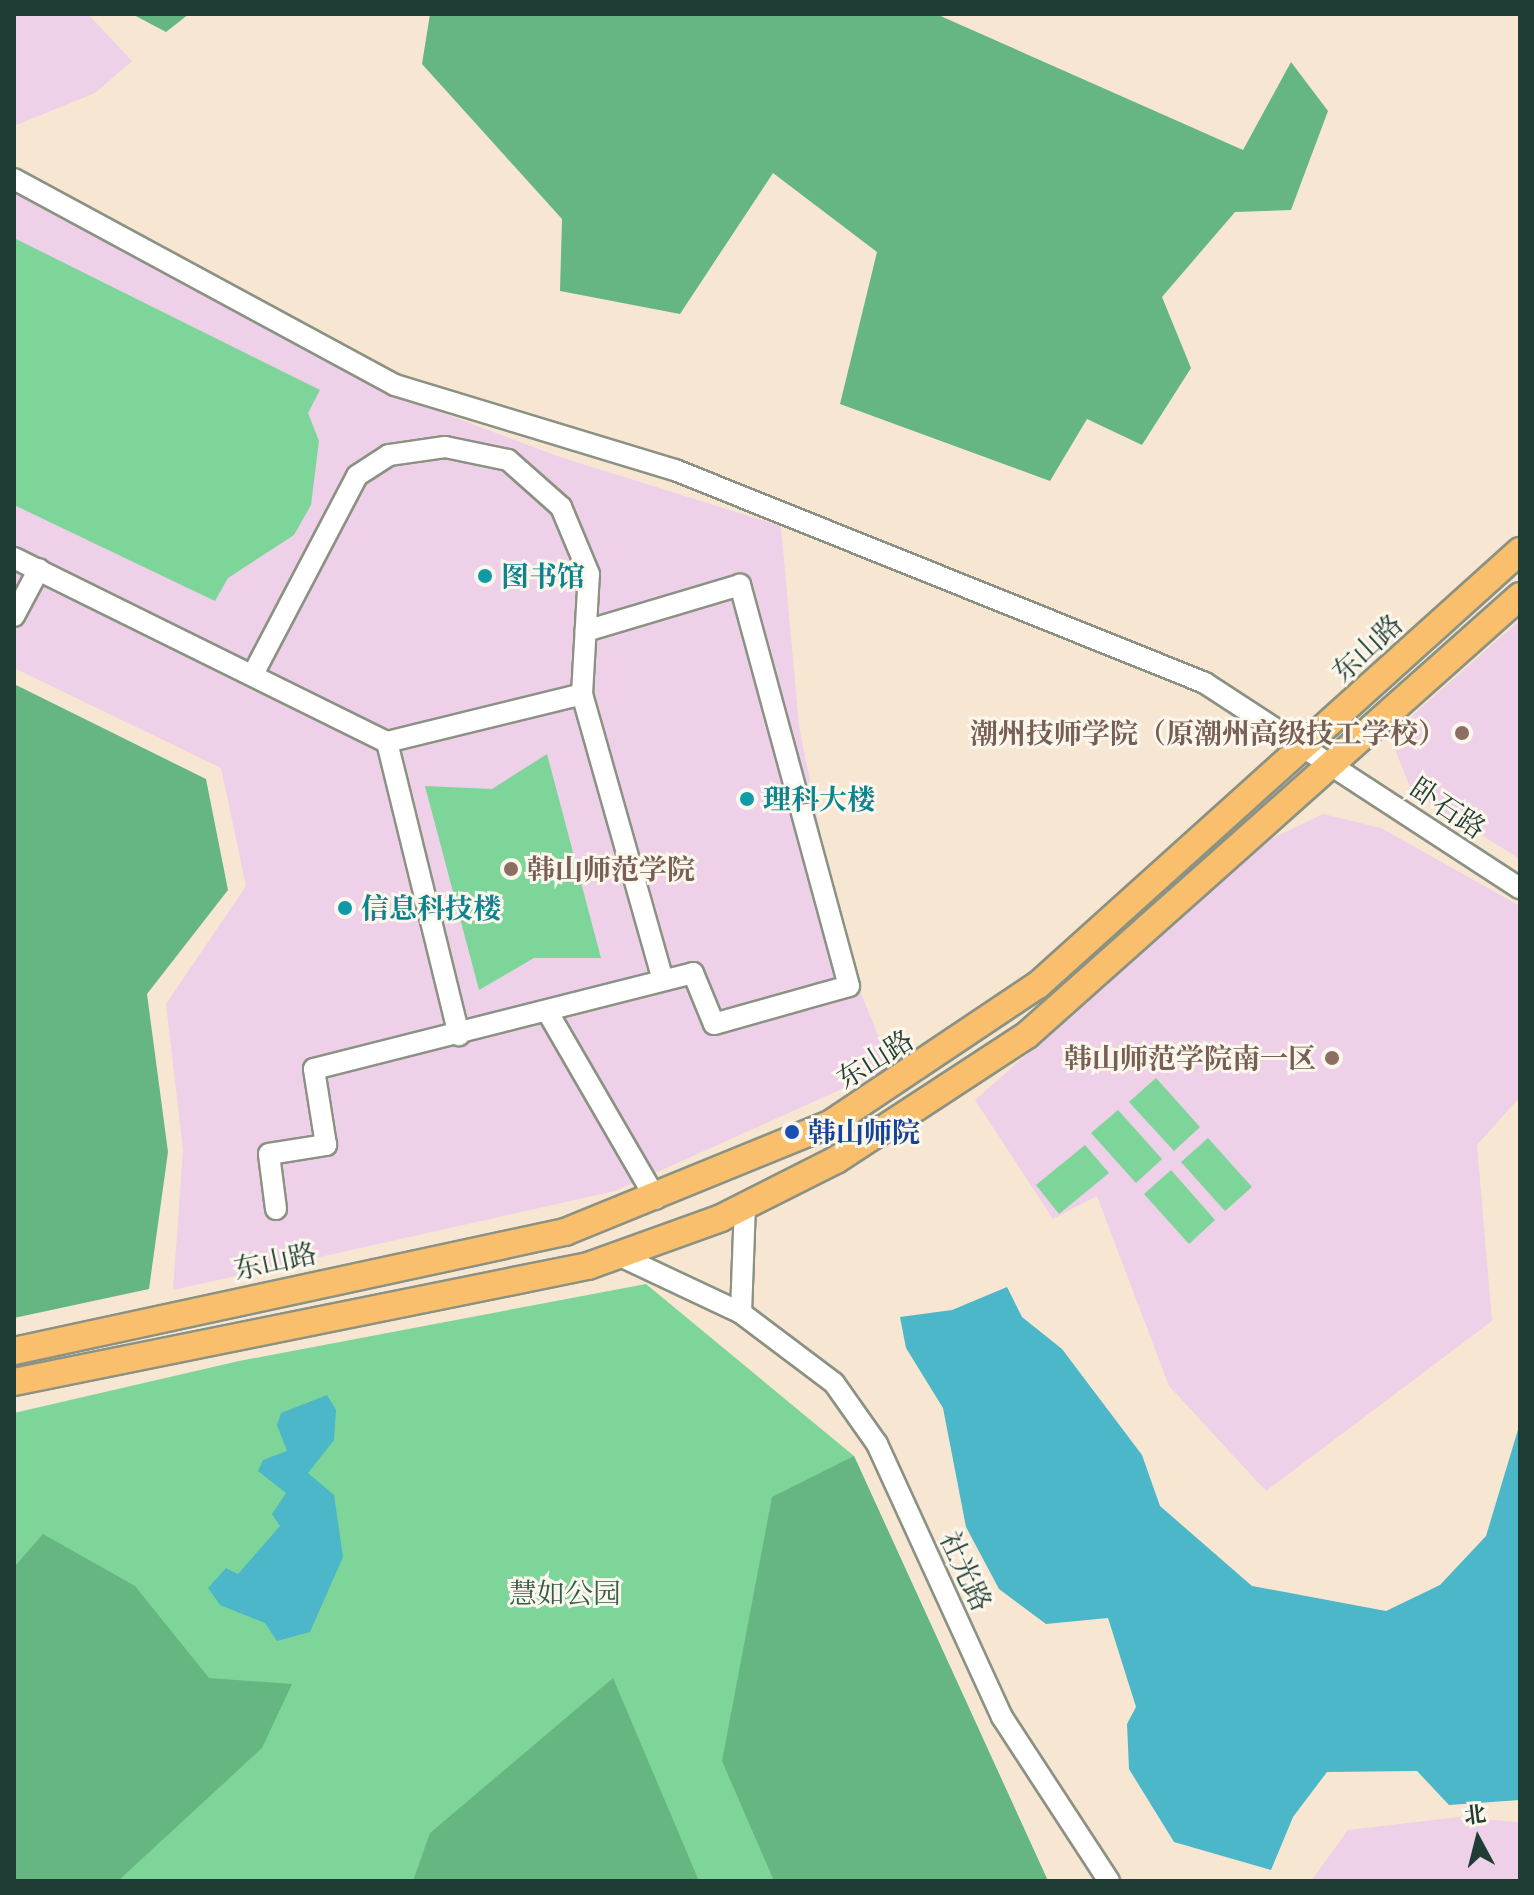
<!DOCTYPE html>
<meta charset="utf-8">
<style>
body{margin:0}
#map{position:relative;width:1534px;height:1895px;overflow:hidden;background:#f7e7d2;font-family:"Libre Caslon Text","Noto Serif SC",serif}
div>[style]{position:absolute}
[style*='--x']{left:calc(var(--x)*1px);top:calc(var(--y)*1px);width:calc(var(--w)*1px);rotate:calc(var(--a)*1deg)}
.built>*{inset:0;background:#eed0e8}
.green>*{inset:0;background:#7ed599}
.forest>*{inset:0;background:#66b681}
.water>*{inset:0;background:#4bb7c8}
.roads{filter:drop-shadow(2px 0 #8b9283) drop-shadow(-2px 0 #8b9283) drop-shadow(0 2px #8b9283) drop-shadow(0 -2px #8b9283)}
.minor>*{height:20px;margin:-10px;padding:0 10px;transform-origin:10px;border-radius:10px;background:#fff}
.major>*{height:26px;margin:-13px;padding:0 13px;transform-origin:13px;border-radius:13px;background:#f9bf6d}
.dots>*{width:22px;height:22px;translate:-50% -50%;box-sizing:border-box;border:4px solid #fbf7ec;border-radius:50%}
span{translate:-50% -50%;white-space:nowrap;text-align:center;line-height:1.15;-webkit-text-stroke:6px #fbf7ec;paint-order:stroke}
.culture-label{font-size:28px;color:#0d838f;font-weight:700}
.left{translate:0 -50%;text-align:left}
.street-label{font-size:28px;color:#1f3d34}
.education-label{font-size:28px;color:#785e54;font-weight:700}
.right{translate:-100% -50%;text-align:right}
.transit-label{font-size:28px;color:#164399;font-weight:700}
.park-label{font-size:28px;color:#325b48}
.frame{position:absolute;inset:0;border:16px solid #1f3d34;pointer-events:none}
.north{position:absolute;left:1438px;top:1799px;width:80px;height:80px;-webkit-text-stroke:6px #fbf7ec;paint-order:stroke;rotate:353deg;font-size:22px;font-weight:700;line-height:32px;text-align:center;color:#1f3d34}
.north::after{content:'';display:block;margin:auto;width:28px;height:36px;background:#1f3d34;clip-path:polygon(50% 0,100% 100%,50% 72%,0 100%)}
</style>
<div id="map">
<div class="built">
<i style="clip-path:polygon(14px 14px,88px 14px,132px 61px,95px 93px,14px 126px)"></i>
<i style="clip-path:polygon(14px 191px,379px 389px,563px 458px,781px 526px,799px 726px,844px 952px,891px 1067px,615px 1191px,173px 1290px,183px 1150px,166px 1004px,246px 886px,221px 768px,14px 668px)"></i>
<i style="clip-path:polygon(1520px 620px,1520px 859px,1412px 792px,1396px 752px,1414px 714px)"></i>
<i style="clip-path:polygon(1323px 814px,1381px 828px,1520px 906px,1520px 1097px,1477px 1145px,1492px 1321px,1266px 1491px,1169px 1386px,1097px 1196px,1053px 1219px,975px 1100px,1271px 839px)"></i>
<i style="clip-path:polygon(1459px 1817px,1520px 1822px,1520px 1881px,1311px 1881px,1348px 1830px)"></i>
</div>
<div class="green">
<i style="clip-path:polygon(14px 238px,320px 390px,308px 413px,319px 441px,311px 505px,294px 535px,228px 578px,215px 601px,14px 505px)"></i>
<i style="clip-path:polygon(547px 754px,601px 958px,534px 958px,479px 990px,425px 786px,492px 789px)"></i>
<i style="clip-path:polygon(1156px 1078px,1200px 1127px,1174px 1151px,1129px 1102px)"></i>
<i style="clip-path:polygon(1118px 1110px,1162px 1159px,1136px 1183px,1091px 1133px)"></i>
<i style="clip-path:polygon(1208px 1138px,1252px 1187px,1225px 1211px,1181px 1162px)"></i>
<i style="clip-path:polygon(1085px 1145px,1109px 1173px,1059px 1214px,1036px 1185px)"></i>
<i style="clip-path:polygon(1171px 1170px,1215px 1220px,1189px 1244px,1144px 1194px)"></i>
<i style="clip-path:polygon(646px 1284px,854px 1456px,1048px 1881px,14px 1881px,14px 1413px,239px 1361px)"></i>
</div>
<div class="forest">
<i style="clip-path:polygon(132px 14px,189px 14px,166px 32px)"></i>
<i style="clip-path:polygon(430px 14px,936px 14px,1243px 150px,1291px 62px,1328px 111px,1291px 210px,1235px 212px,1162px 297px,1191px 368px,1142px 445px,1087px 419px,1050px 481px,840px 404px,877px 252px,773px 173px,680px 314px,560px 291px,562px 219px,422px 64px)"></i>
<i style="clip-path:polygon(14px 684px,206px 779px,228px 890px,147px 994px,168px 1152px,149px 1289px,14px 1318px)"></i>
<i style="clip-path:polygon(854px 1456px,1048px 1881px,774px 1881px,722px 1761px,772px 1497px)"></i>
<i style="clip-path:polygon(43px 1534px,135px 1586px,209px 1678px,292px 1684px,262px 1748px,118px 1881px,14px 1881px,14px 1567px)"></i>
<i style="clip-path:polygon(613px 1678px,699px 1881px,413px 1881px,430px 1833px)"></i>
</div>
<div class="water">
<i style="clip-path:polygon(1007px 1287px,1022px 1317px,1062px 1349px,1142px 1455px,1160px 1506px,1252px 1586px,1386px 1611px,1440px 1585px,1486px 1536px,1520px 1423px,1520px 1800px,1449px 1805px,1417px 1771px,1327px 1772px,1293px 1817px,1271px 1870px,1174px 1842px,1129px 1769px,1127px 1724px,1136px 1707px,1108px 1618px,1046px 1624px,999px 1589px,966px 1527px,943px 1408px,906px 1348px,900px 1317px,952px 1310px)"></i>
<i style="clip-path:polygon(327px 1395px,336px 1410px,334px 1440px,308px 1473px,334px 1495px,343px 1557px,310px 1632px,277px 1641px,265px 1623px,220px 1605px,208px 1588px,226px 1568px,238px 1574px,280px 1526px,272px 1514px,286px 1493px,258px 1471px,263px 1460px,287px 1451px,277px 1425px,281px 1413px)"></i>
</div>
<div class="roads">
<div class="minor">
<i style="--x:14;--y:179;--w:433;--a:28.4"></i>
<i style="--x:395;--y:385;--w:293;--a:16.9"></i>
<i style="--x:675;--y:470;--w:571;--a:21.89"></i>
<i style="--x:1205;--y:683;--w:376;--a:33.1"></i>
<i style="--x:14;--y:558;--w:416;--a:26.3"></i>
<i style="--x:387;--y:742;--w:201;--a:-13.8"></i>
<i style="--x:582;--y:694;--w:120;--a:-86.7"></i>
<i style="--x:589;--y:574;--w:73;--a:-112.7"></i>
<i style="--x:561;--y:507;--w:71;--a:-138.4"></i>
<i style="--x:508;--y:460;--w:64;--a:-168.3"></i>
<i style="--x:445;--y:447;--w:57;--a:171.9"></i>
<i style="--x:389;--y:455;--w:38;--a:147"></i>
<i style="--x:357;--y:476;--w:221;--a:117.7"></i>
<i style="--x:14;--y:616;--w:53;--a:-62"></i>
<i style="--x:582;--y:694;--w:297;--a:74.2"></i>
<i style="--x:387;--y:742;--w:302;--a:76.2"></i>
<i style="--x:547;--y:1011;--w:217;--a:59.9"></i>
<i style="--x:276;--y:1209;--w:55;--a:-97.3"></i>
<i style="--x:269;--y:1154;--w:58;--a:-9"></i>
<i style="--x:326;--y:1145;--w:77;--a:-99"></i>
<i style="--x:314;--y:1069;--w:391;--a:-14.2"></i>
<i style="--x:693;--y:973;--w:55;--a:67.6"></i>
<i style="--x:714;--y:1024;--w:140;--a:-15.7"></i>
<i style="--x:849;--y:986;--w:416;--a:-105.2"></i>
<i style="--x:740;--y:585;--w:161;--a:163.4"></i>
<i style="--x:618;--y:1255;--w:136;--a:25.2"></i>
<i style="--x:741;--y:1313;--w:107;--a:-87.9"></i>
<i style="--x:741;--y:1313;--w:116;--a:37"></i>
<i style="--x:834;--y:1383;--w:75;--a:54.8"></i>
<i style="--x:877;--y:1444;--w:300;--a:65.4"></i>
<i style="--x:1002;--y:1717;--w:196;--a:56.9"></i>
</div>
<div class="major">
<i style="--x:14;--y:1351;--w:564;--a:-12.19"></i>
<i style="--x:565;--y:1232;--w:286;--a:-22.2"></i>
<i style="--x:830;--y:1124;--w:250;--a:-33.8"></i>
<i style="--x:1038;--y:985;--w:649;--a:-42"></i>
<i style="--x:14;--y:1382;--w:586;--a:-11.43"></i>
<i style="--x:588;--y:1266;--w:141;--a:-19.8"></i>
<i style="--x:721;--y:1218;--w:129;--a:-26.8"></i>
<i style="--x:836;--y:1160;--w:228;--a:-33.2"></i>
<i style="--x:1027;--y:1035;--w:660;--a:-41.68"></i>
</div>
</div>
<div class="dots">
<i style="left:485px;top:576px;background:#0f9aa8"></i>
<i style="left:1462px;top:733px;background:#8d6e63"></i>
<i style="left:747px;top:799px;background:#0f9aa8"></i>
<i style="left:511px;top:869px;background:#8d6e63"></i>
<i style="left:345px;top:908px;background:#0f9aa8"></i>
<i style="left:1332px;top:1058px;background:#8d6e63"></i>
<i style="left:792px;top:1132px;background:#1a4fb4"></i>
</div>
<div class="culture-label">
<span class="left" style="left:501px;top:576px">图书馆</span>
<span class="left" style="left:763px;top:799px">理科大楼</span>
<span class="left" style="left:361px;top:908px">信息科技楼</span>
</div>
<div class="street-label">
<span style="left:1367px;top:648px;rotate:-43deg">东山路</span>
<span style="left:1448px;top:808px;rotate:34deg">卧石路</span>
<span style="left:875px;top:1059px;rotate:-32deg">东山路</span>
<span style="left:275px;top:1261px;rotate:-12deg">东山路</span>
<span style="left:966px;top:1571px;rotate:65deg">社光路</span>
</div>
<div class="education-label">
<span class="right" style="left:1446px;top:733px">潮州技师学院（原潮州高级技工学校）</span>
<span class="left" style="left:527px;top:869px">韩山师范学院</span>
<span class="right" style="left:1316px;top:1058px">韩山师范学院南一区</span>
</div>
<div class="transit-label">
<span class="left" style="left:808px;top:1132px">韩山师院</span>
</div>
<div class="park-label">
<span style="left:565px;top:1593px">慧如公园</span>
</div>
<div class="frame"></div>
<div class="north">北</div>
</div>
